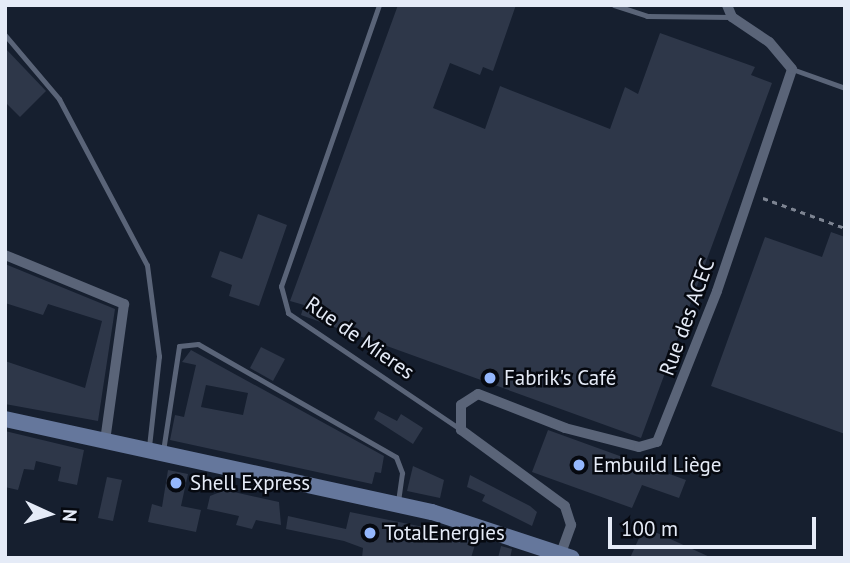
<!DOCTYPE html>
<meta charset="utf-8">
<style>
body{margin:0}
#map{position:relative;width:850px;height:563px;overflow:hidden;background:#161f2f;font-family:"PT Sans",sans-serif}
div>[style]{position:absolute}
[style*='--x']{left:calc(var(--x)*1px);top:calc(var(--y)*1px);width:calc(var(--w)*1px);rotate:calc(var(--a)*1deg)}
.building>*{inset:0;background:#2e3749}
.path>*{height:2.5px;margin-top:-1.25px;transform-origin:0;background:repeating-linear-gradient(90deg,#7d8492 0 5px,transparent 0 10px)}
.lane>*{height:5px;margin:-2.5px;padding:0 2.5px;transform-origin:2.5px;border-radius:2.5px;background:#5a6478}
.street>*{height:10px;margin:-5px;padding:0 5px;transform-origin:5px;border-radius:5px;background:#5a6478}
.secondary>*{height:16px;margin:-8px;padding:0 8px;transform-origin:8px;border-radius:8px;background:#65779c}
.dots>*{width:19px;height:19px;translate:-50% -50%;box-sizing:border-box;border:4px solid #060910;border-radius:50%}
span{translate:-50% -50%;white-space:nowrap;text-align:center;line-height:1.15;-webkit-text-stroke:5px #060910;paint-order:stroke}
.street-label{font-size:21px;color:#e5ebf7}
.poi-label{font-size:21px;color:#e5ebf7}
.left{translate:0 -50%;text-align:left}
.frame{position:absolute;inset:0;border:7px solid #e5ebf7;pointer-events:none}
.north{position:absolute;left:14px;top:479px;width:70px;height:70px;-webkit-text-stroke:5px #060910;paint-order:stroke;rotate:94deg;font-size:19px;font-weight:700;line-height:28px;text-align:center;color:#e5ebf7}
.north::after{content:'';display:block;margin:auto;width:24px;height:32px;background:#e5ebf7;clip-path:polygon(50% 0,100% 100%,50% 72%,0 100%)}
.scale{position:absolute;left:608px;top:517px;width:208px;height:32px;box-sizing:border-box;border:4px solid #e5ebf7;border-top:0;padding-left:9px;font-size:21px;line-height:24px;white-space:nowrap;color:#e5ebf7;-webkit-text-stroke:5px #060910;paint-order:stroke}
</style>
<div id="map">
<div class="building">
<i style="clip-path:polygon(398px 5px,516px 5px,493px 71px,483px 67px,480px 75px,450px 63px,433px 108px,485px 129px,500px 86px,610px 129px,625px 87px,638px 94px,660px 33px,755px 67px,751px 75px,772px 83px,641px 438px,301px 315px,304px 305px,290px 301px)"></i>
<i style="clip-path:polygon(5px 48px,46px 91px,20px 117px,5px 102px)"></i>
<i style="clip-path:polygon(258px 214px,287px 225px,259px 306px,229px 296px,232px 285px,211px 277px,220px 251px,242px 259px)"></i>
<i style="clip-path:polygon(831px 232px,845px 237px,845px 434px,711px 386px,765px 237px,822px 257px)"></i>
<i style="clip-path:polygon(5px 264px,115px 309px,98px 421px,5px 404px,5px 361px,85px 388px,102px 321px,48px 304px,43px 315px,5px 303px)"></i>
<i style="clip-path:polygon(261px 347px,285px 359px,273px 381px,250px 368px)"></i>
<i style="clip-path:polygon(evenodd,191px 350px,384px 456px,381px 473px,375px 472px,372px 484px,170px 440px,175px 415px,184px 417px,196px 365px,182px 362px,191px 350px,206px 385px,248px 393px,243px 415px,201px 407px,206px 385px)"></i>
<i style="clip-path:polygon(378px 411px,397px 421px,401px 414px,423px 428px,413px 444px,374px 419px)"></i>
<i style="clip-path:polygon(548px 430px,686px 480px,679px 498px,642px 485px,632px 508px,532px 472px)"></i>
<i style="clip-path:polygon(5px 431px,84px 450px,77px 485px,58px 481px,61px 467px,36px 461px,34px 470px,24px 469px,18px 490px,5px 487px)"></i>
<i style="clip-path:polygon(413px 466px,444px 480px,440px 498px,407px 491px)"></i>
<i style="clip-path:polygon(168px 470px,188px 474px,181px 506px,201px 510px,196px 532px,148px 522px,152px 504px,162px 507px)"></i>
<i style="clip-path:polygon(470px 475px,530px 506px,537px 512px,532px 526px,482px 501px,485px 495px,467px 487px)"></i>
<i style="clip-path:polygon(107px 477px,122px 480px,113px 521px,98px 518px)"></i>
<i style="clip-path:polygon(225px 490px,279px 502px,281px 525px,256px 520px,252px 529px,236px 525px,239px 516px,207px 509px,210px 496px)"></i>
<i style="clip-path:polygon(350px 512px,477px 538px,471px 558px,362px 558px,363px 548px,344px 541px,286px 529px,288px 516px,346px 529px)"></i>
<i style="clip-path:polygon(644px 527px,712px 558px,630px 558px)"></i>
<i style="clip-path:polygon(501px 546px,512px 549px,510px 558px,498px 558px)"></i>
</div>
<div class="path">
<i style="--x:763;--y:198;--w:87;--a:20.1"></i>
</div>
<div class="lane">
<i style="--x:379;--y:5;--w:298;--a:109.2"></i>
<i style="--x:281;--y:286;--w:28;--a:75"></i>
<i style="--x:288;--y:313;--w:207;--a:34"></i>
<i style="--x:614;--y:5;--w:35;--a:18"></i>
<i style="--x:647;--y:16;--w:85;--a:0.7"></i>
<i style="--x:5;--y:35;--w:84;--a:49.8"></i>
<i style="--x:59;--y:99;--w:188;--a:62.1"></i>
<i style="--x:147;--y:265;--w:92;--a:82.5"></i>
<i style="--x:159;--y:356;--w:91;--a:96.3"></i>
<i style="--x:792;--y:69;--w:56;--a:19.7"></i>
<i style="--x:163;--y:451;--w:106;--a:-81.3"></i>
<i style="--x:179;--y:346;--w:19;--a:-6"></i>
<i style="--x:198;--y:344;--w:228;--a:29.7"></i>
<i style="--x:396;--y:457;--w:17;--a:69"></i>
<i style="--x:402;--y:473;--w:28;--a:98"></i>
</div>
<div class="street">
<i style="--x:5;--y:255;--w:129;--a:22.4"></i>
<i style="--x:124;--y:304;--w:138;--a:97.9"></i>
<i style="--x:561;--y:553;--w:30;--a:-70"></i>
<i style="--x:571;--y:525;--w:20;--a:-108"></i>
<i style="--x:565;--y:506;--w:129;--a:-143.8"></i>
<i style="--x:461;--y:430;--w:25;--a:-90"></i>
<i style="--x:461;--y:405;--w:20;--a:-33"></i>
<i style="--x:478;--y:394;--w:93;--a:21.3"></i>
<i style="--x:565;--y:428;--w:76;--a:14.4"></i>
<i style="--x:639;--y:447;--w:19;--a:-16"></i>
<i style="--x:657;--y:442;--w:162;--a:-68.3"></i>
<i style="--x:717;--y:291;--w:234;--a:-71.3"></i>
<i style="--x:792;--y:69;--w:35;--a:-130"></i>
<i style="--x:769;--y:42;--w:45;--a:-146"></i>
<i style="--x:732;--y:17;--w:13;--a:-113"></i>
</div>
<div class="secondary">
<i style="--x:5;--y:419;--w:437;--a:12.3"></i>
<i style="--x:432;--y:512;--w:147;--a:18.2"></i>
</div>
<div class="dots">
<i style="left:490px;top:378px;background:#94b7fd"></i>
<i style="left:579px;top:465px;background:#94b7fd"></i>
<i style="left:176px;top:483px;background:#94b7fd"></i>
<i style="left:370px;top:533px;background:#94b7fd"></i>
</div>
<div class="street-label">
<span style="left:687px;top:317px;rotate:-70deg">Rue des ACEC</span>
<span style="left:360px;top:338px;rotate:35deg">Rue de Mieres</span>
</div>
<div class="poi-label">
<span class="left" style="left:504px;top:378px">Fabrik's Café</span>
<span class="left" style="left:593px;top:465px">Embuild Liège</span>
<span class="left" style="left:190px;top:483px">Shell Express</span>
<span class="left" style="left:384px;top:533px">TotalEnergies</span>
</div>
<div class="frame"></div>
<div class="north">N</div>
<div class="scale">100 m</div>
</div>
